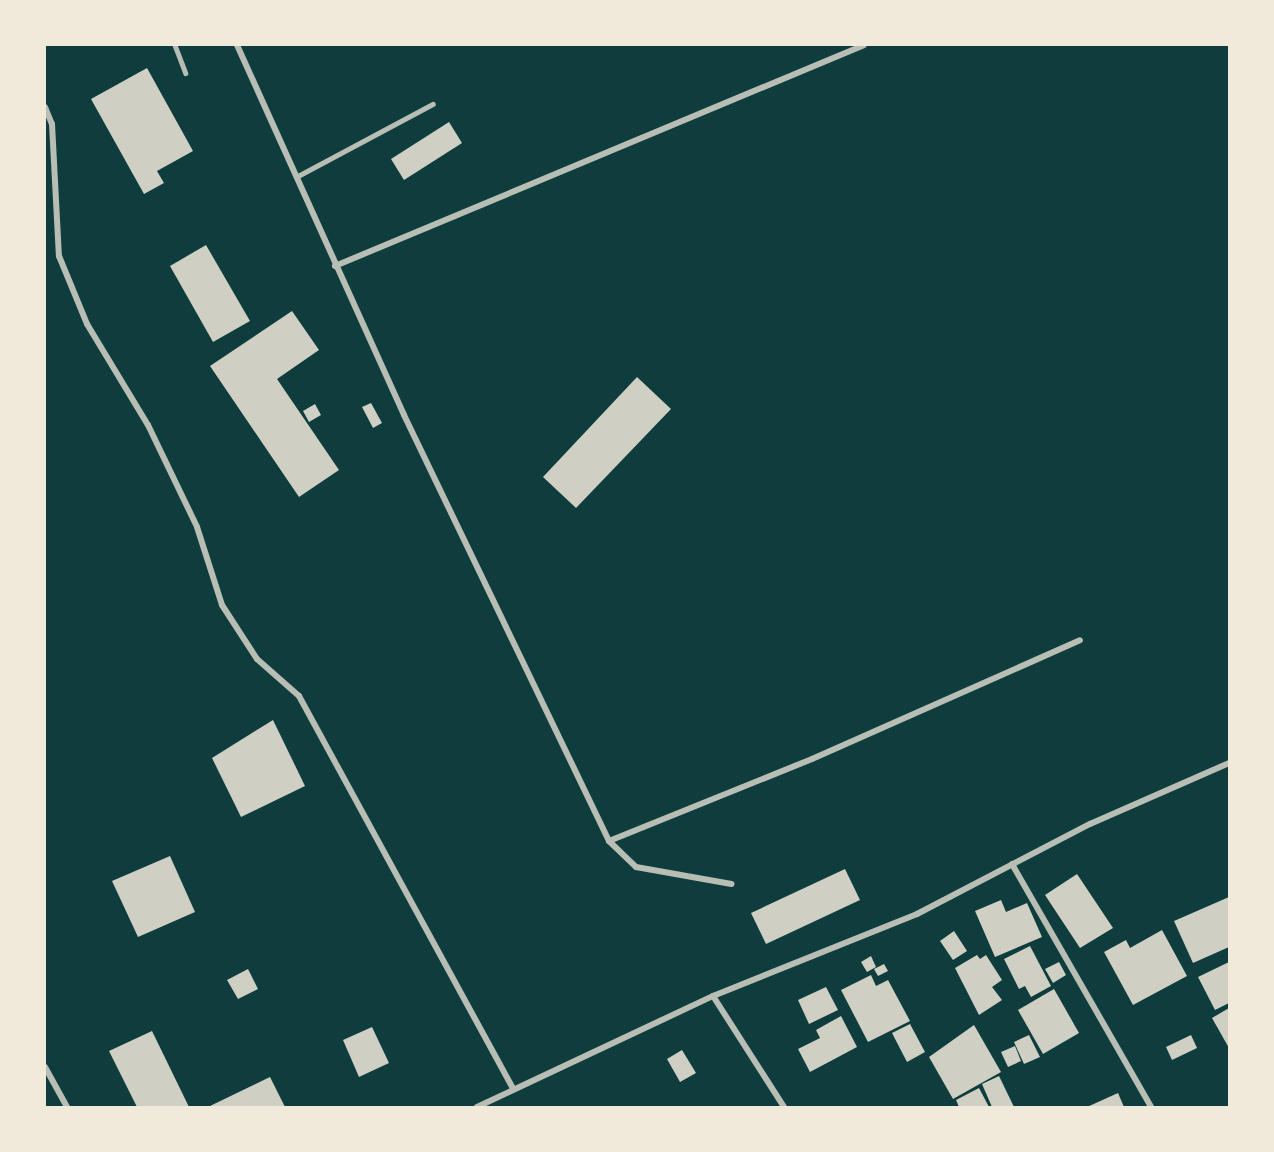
<!DOCTYPE html>
<style>
body{margin:0}
#map{position:relative;width:1274px;height:1152px;overflow:hidden;background:#0f3d3e;font-family:"PT Sans",sans-serif}
div>[style]{position:absolute}
[style*='--x']{left:calc(var(--x)*1px);top:calc(var(--y)*1px);width:calc(var(--w)*1px);rotate:calc(var(--a)*1deg)}
.building>*{inset:0;background:#cfcfc3}
.service>*{height:4.5px;margin:-2.25px;padding:0 2.25px;transform-origin:2.25px;border-radius:2.25px;background:#b8beb3}
.minor>*{height:6px;margin:-3px;padding:0 3px;transform-origin:3px;border-radius:3px;background:#b8beb3}
span{translate:-50% -50%;white-space:nowrap;text-align:center;line-height:1.15;-webkit-text-stroke:4.5px #f1e9da;paint-order:stroke}
.frame{position:absolute;inset:0;border:46px solid #f1e9da;pointer-events:none}
</style>
<div id="map">
<div class="building">
<i style="clip-path:polygon(147px 68px,193px 151px,157px 171px,164px 183px,144px 194px,91px 99px)"></i>
<i style="clip-path:polygon(449px 122px,462px 143px,404px 180px,391px 159px)"></i>
<i style="clip-path:polygon(206px 245px,250px 321px,213px 342px,170px 266px)"></i>
<i style="clip-path:polygon(292px 311px,319px 350px,277px 379px,339px 470px,299px 497px,210px 366px)"></i>
<i style="clip-path:polygon(637px 377px,671px 409px,576px 508px,543px 477px)"></i>
<i style="clip-path:polygon(371px 403px,382px 423px,373px 428px,362px 407px)"></i>
<i style="clip-path:polygon(315px 404px,321px 415px,309px 422px,303px 411px)"></i>
<i style="clip-path:polygon(273px 720px,305px 786px,241px 817px,212px 758px)"></i>
<i style="clip-path:polygon(170px 856px,195px 912px,138px 937px,112px 881px)"></i>
<i style="clip-path:polygon(845px 869px,860px 900px,766px 944px,751px 913px)"></i>
<i style="clip-path:polygon(1077px 874px,1113px 928px,1080px 948px,1045px 895px)"></i>
<i style="clip-path:polygon(1229px 897px,1229px 947px,1193px 963px,1174px 921px)"></i>
<i style="clip-path:polygon(1001px 900px,1006px 912px,1027px 903px,1042px 937px,995px 957px,975px 911px)"></i>
<i style="clip-path:polygon(1162px 930px,1187px 976px,1133px 1005px,1104px 952px,1126px 940px,1130px 948px)"></i>
<i style="clip-path:polygon(954px 931px,967px 951px,953px 960px,940px 941px)"></i>
<i style="clip-path:polygon(1030px 946px,1051px 986px,1031px 997px,1025px 986px,1019px 989px,1004px 959px)"></i>
<i style="clip-path:polygon(977px 955px,980px 959px,986px 955px,1002px 980px,992px 987px,1002px 1000px,979px 1015px,955px 968px)"></i>
<i style="clip-path:polygon(871px 956px,876px 967px,867px 972px,861px 962px)"></i>
<i style="clip-path:polygon(1059px 962px,1066px 975px,1053px 983px,1045px 969px)"></i>
<i style="clip-path:polygon(1229px 962px,1229px 1003px,1215px 1010px,1198px 977px)"></i>
<i style="clip-path:polygon(884px 964px,888px 971px,878px 976px,874px 969px)"></i>
<i style="clip-path:polygon(248px 969px,258px 989px,238px 999px,227px 980px)"></i>
<i style="clip-path:polygon(871px 975px,876px 986px,888px 980px,910px 1021px,868px 1042px,841px 990px)"></i>
<i style="clip-path:polygon(826px 987px,838px 1010px,809px 1024px,798px 1000px)"></i>
<i style="clip-path:polygon(1054px 989px,1079px 1033px,1043px 1054px,1018px 1010px)"></i>
<i style="clip-path:polygon(1229px 1008px,1229px 1048px,1212px 1018px)"></i>
<i style="clip-path:polygon(841px 1016px,857px 1047px,810px 1072px,798px 1049px,820px 1038px,816px 1030px)"></i>
<i style="clip-path:polygon(910px 1024px,925px 1052px,907px 1062px,892px 1033px)"></i>
<i style="clip-path:polygon(974px 1025px,1001px 1072px,953px 1099px,929px 1057px)"></i>
<i style="clip-path:polygon(372px 1027px,389px 1063px,359px 1077px,343px 1040px)"></i>
<i style="clip-path:polygon(152px 1031px,189px 1107px,137px 1107px,109px 1051px)"></i>
<i style="clip-path:polygon(1029px 1035px,1040px 1057px,1024px 1064px,1014px 1042px)"></i>
<i style="clip-path:polygon(1191px 1035px,1197px 1048px,1172px 1060px,1166px 1047px)"></i>
<i style="clip-path:polygon(1015px 1046px,1021px 1061px,1008px 1067px,1001px 1052px)"></i>
<i style="clip-path:polygon(682px 1050px,696px 1073px,680px 1082px,667px 1059px)"></i>
<i style="clip-path:polygon(999px 1076px,1014px 1107px,992px 1107px,982px 1084px)"></i>
<i style="clip-path:polygon(270px 1077px,285px 1107px,208px 1107px)"></i>
<i style="clip-path:polygon(979px 1088px,989px 1107px,959px 1107px,956px 1100px)"></i>
<i style="clip-path:polygon(1118px 1093px,1124px 1107px,1087px 1107px)"></i>
</div>
<div class="service">
<i style="--x:175;--y:45;--w:30;--a:69"></i>
<i style="--x:296;--y:177;--w:155;--a:-28.1"></i>
</div>
<div class="minor">
<i style="--x:237;--y:45;--w:406;--a:65.7"></i>
<i style="--x:404;--y:415;--w:473;--a:64.3"></i>
<i style="--x:609;--y:841;--w:37;--a:44"></i>
<i style="--x:636;--y:867;--w:97;--a:10.1"></i>
<i style="--x:45;--y:107;--w:18;--a:68"></i>
<i style="--x:52;--y:124;--w:132;--a:87"></i>
<i style="--x:59;--y:256;--w:74;--a:67.6"></i>
<i style="--x:87;--y:324;--w:118;--a:58.9"></i>
<i style="--x:148;--y:425;--w:113;--a:64.3"></i>
<i style="--x:197;--y:527;--w:82;--a:72.2"></i>
<i style="--x:222;--y:605;--w:64;--a:57.1"></i>
<i style="--x:257;--y:659;--w:56;--a:41.4"></i>
<i style="--x:299;--y:696;--w:447;--a:61.4"></i>
<i style="--x:335;--y:266;--w:573;--a:-22.67"></i>
<i style="--x:609;--y:841;--w:219;--a:-22"></i>
<i style="--x:812;--y:759;--w:293;--a:-23.9"></i>
<i style="--x:1012;--y:864;--w:280;--a:60.2"></i>
<i style="--x:713;--y:996;--w:132;--a:57.4"></i>
<i style="--x:45;--y:1067;--w:46;--a:61.2"></i>
<i style="--x:477;--y:1107;--w:261;--a:-25.2"></i>
<i style="--x:713;--y:996;--w:220;--a:-21.9"></i>
<i style="--x:917;--y:914;--w:195;--a:-27.5"></i>
<i style="--x:1090;--y:824;--w:152;--a:-23.7"></i>
</div>
<div class="frame"></div>
</div>
